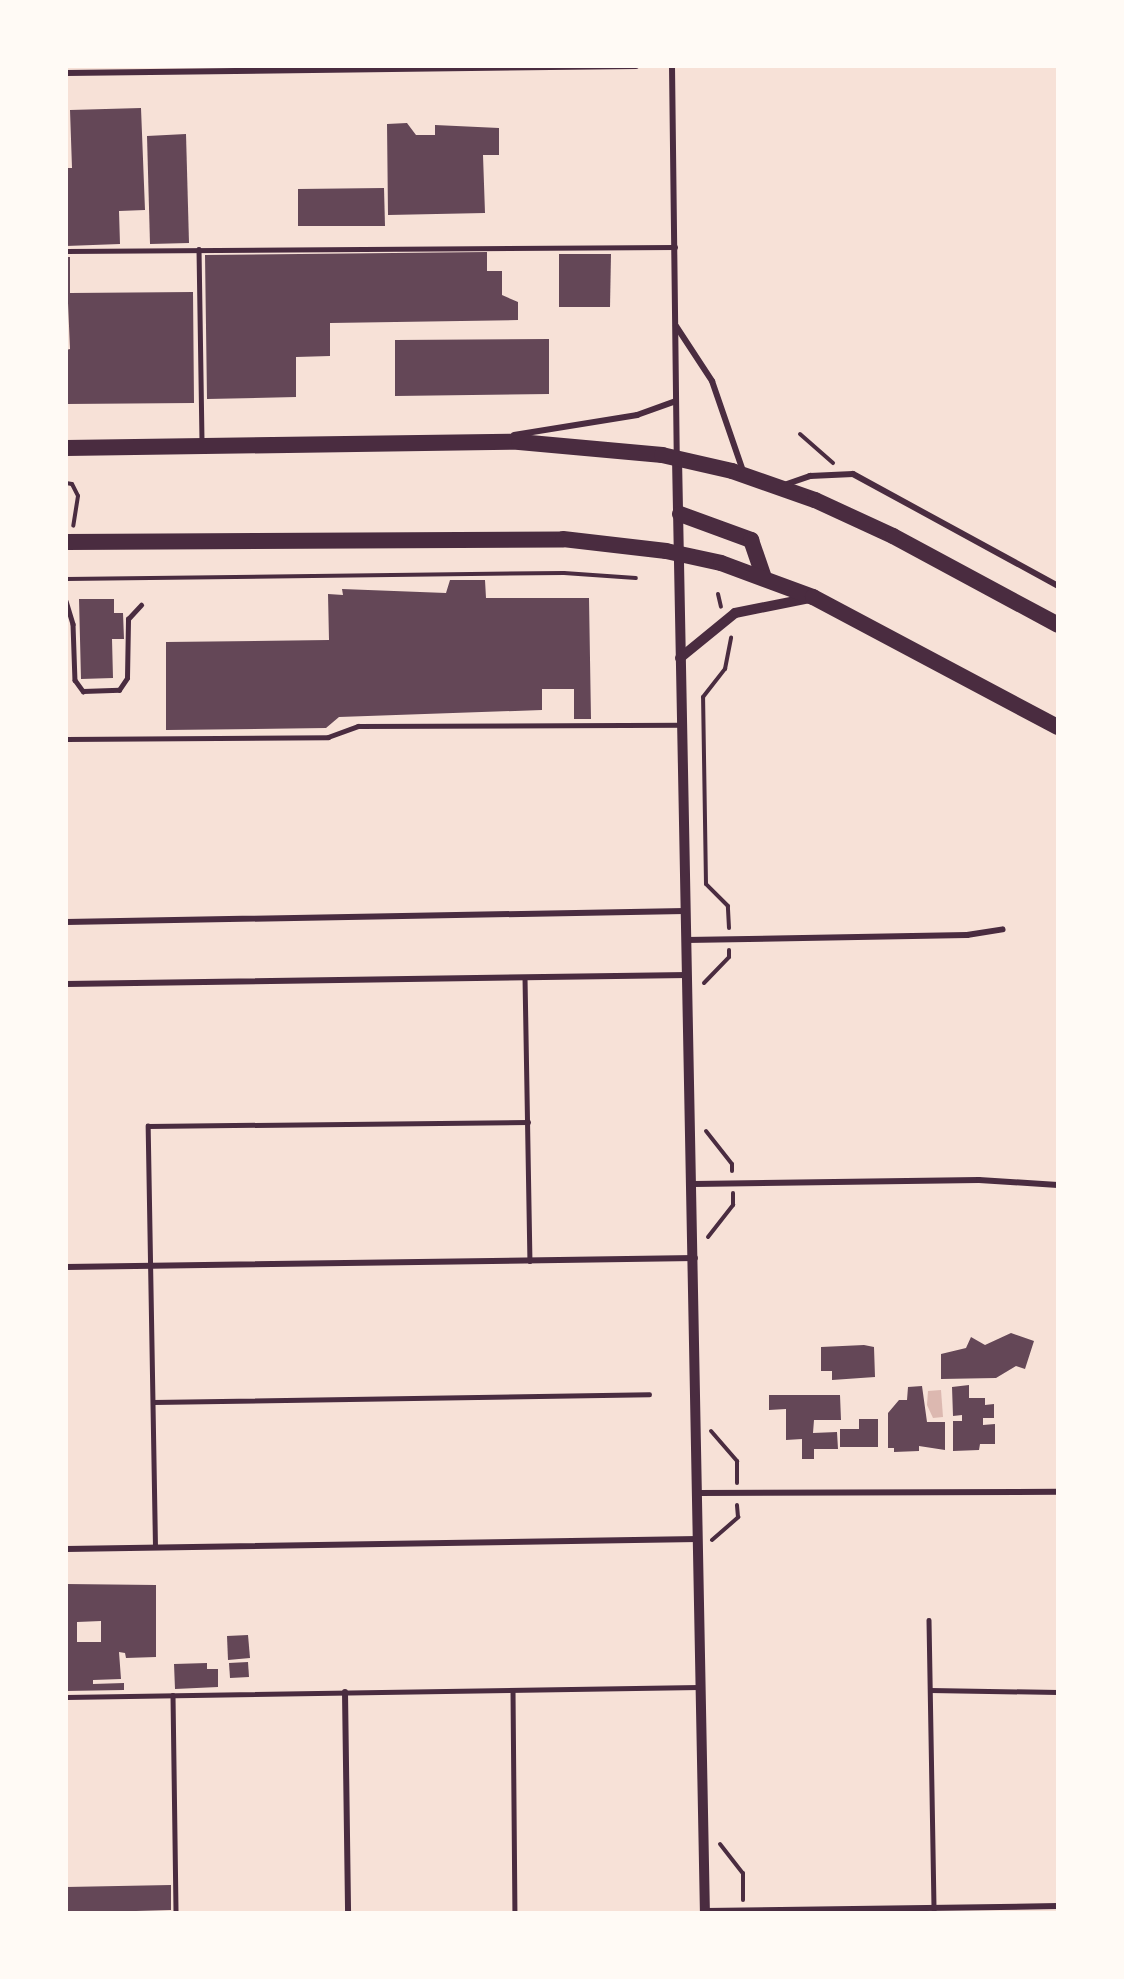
<!DOCTYPE html>
<style>
body{margin:0}
#map{position:relative;width:1124px;height:1979px;overflow:hidden;background:#f7e1d7;font-family:"Golos Text",sans-serif}
div>[style]{position:absolute}
[style*='--x']{left:calc(var(--x)*1px);top:calc(var(--y)*1px);width:calc(var(--w)*1px);rotate:calc(var(--a)*1deg)}
.water>*{inset:0;background:#dcb8b0}
.building>*{inset:0;background:#644757}
.path>*{height:4px;margin:-2px;padding:0 2px;transform-origin:2px;border-radius:2px;background:#4a2c40}
.service>*{height:4.5px;margin:-2.25px;padding:0 2.25px;transform-origin:2.25px;border-radius:2.25px;background:#4a2c40}
.minor>*{height:6px;margin:-3px;padding:0 3px;transform-origin:3px;border-radius:3px;background:#4a2c40}
.tertiary>*{height:10px;margin:-5px;padding:0 5px;transform-origin:5px;border-radius:5px;background:#4a2c40}
.trunk>*{height:16px;margin:-8px;padding:0 8px;transform-origin:8px;border-radius:8px;background:#4a2c40}
span{translate:-50% -50%;white-space:nowrap;text-align:center;line-height:1.15;-webkit-text-stroke:4.5px #fffaf5;paint-order:stroke}
.frame{position:absolute;inset:0;border:68px solid #fffaf5;pointer-events:none}
</style>
<div id="map">
<div class="water">
<i style="clip-path:polygon(941px 1390px,943px 1417px,933px 1418px,927px 1405px,928px 1391px)"></i>
</div>
<div class="building">
<i style="clip-path:polygon(141px 108px,145px 210px,119px 211px,120px 244px,66px 246px,66px 168px,72px 168px,70px 110px)"></i>
<i style="clip-path:polygon(407px 123px,416px 135px,435px 135px,435px 125px,499px 128px,499px 155px,483px 155px,485px 213px,388px 215px,387px 124px)"></i>
<i style="clip-path:polygon(186px 134px,189px 243px,150px 244px,147px 136px)"></i>
<i style="clip-path:polygon(384px 188px,385px 226px,298px 226px,298px 189px)"></i>
<i style="clip-path:polygon(487px 252px,487px 271px,502px 271px,502px 295px,518px 302px,518px 320px,330px 323px,330px 356px,296px 357px,296px 397px,207px 399px,205px 255px)"></i>
<i style="clip-path:polygon(559px 254px,611px 254px,610px 307px,559px 307px)"></i>
<i style="clip-path:polygon(66px 257px,70px 257px,70px 293px,193px 292px,194px 403px,66px 404px,66px 350px,70px 349px)"></i>
<i style="clip-path:polygon(549px 339px,549px 394px,395px 396px,395px 340px)"></i>
<i style="clip-path:polygon(450px 580px,485px 580px,486px 598px,589px 598px,591px 719px,574px 719px,574px 689px,542px 689px,542px 710px,339px 717px,326px 728px,166px 730px,166px 642px,329px 640px,328px 594px,343px 595px,342px 589px,446px 593px)"></i>
<i style="clip-path:polygon(79px 599px,114px 599px,114px 613px,123px 613px,124px 639px,112px 639px,113px 678px,81px 679px)"></i>
<i style="clip-path:polygon(1011px 1333px,1034px 1341px,1025px 1369px,1016px 1366px,996px 1378px,941px 1379px,941px 1354px,966px 1348px,971px 1337px,985px 1345px)"></i>
<i style="clip-path:polygon(864px 1345px,874px 1347px,875px 1377px,832px 1380px,832px 1371px,821px 1371px,821px 1347px)"></i>
<i style="clip-path:polygon(969px 1385px,969px 1398px,985px 1398px,985px 1405px,994px 1404px,994px 1418px,983px 1418px,983px 1425px,995px 1424px,995px 1444px,980px 1444px,979px 1450px,953px 1451px,953px 1421px,962px 1421px,962px 1415px,953px 1416px,952px 1387px)"></i>
<i style="clip-path:polygon(922px 1386px,927px 1422px,945px 1422px,945px 1450px,919px 1446px,919px 1451px,894px 1452px,894px 1448px,888px 1448px,888px 1413px,899px 1400px,907px 1400px,908px 1387px)"></i>
<i style="clip-path:polygon(769px 1395px,840px 1395px,841px 1420px,814px 1420px,813px 1433px,837px 1432px,838px 1449px,814px 1449px,814px 1459px,802px 1459px,802px 1439px,786px 1440px,786px 1409px,769px 1410px)"></i>
<i style="clip-path:polygon(859px 1419px,878px 1419px,878px 1447px,840px 1447px,840px 1429px,859px 1429px)"></i>
<i style="clip-path:polygon(evenodd,66px 1584px,156px 1585px,156px 1657px,126px 1658px,125px 1653px,119px 1652px,121px 1679px,93px 1680px,93px 1684px,124px 1683px,124px 1690px,66px 1691px,66px 1584px,101px 1621px,101px 1642px,77px 1642px,77px 1622px,101px 1621px)"></i>
<i style="clip-path:polygon(248px 1635px,250px 1658px,228px 1660px,227px 1636px)"></i>
<i style="clip-path:polygon(248px 1662px,249px 1677px,230px 1678px,229px 1663px)"></i>
<i style="clip-path:polygon(207px 1663px,207px 1669px,218px 1669px,218px 1687px,175px 1689px,174px 1664px)"></i>
<i style="clip-path:polygon(171px 1885px,171px 1910px,66px 1913px,66px 1887px)"></i>
</div>
<div class="path">
<i style="--x:800;--y:434;--w:44;--a:41.3"></i>
<i style="--x:66;--y:483;--w:6;--a:9"></i>
<i style="--x:72;--y:484;--w:13;--a:63"></i>
<i style="--x:78;--y:496;--w:30;--a:99"></i>
<i style="--x:66;--y:579;--w:498;--a:-0.7"></i>
<i style="--x:564;--y:573;--w:72;--a:4"></i>
<i style="--x:718;--y:594;--w:13;--a:77"></i>
<i style="--x:729;--y:928;--w:22;--a:-93"></i>
<i style="--x:728;--y:906;--w:31;--a:-135"></i>
<i style="--x:706;--y:884;--w:187;--a:-90.9"></i>
<i style="--x:703;--y:697;--w:36;--a:-52"></i>
<i style="--x:725;--y:669;--w:32;--a:-79"></i>
<i style="--x:704;--y:983;--w:36;--a:-46"></i>
<i style="--x:729;--y:957;--w:7;--a:-90"></i>
<i style="--x:706;--y:1131;--w:42;--a:51.8"></i>
<i style="--x:732;--y:1164;--w:7;--a:90"></i>
<i style="--x:708;--y:1237;--w:41;--a:-52"></i>
<i style="--x:733;--y:1205;--w:12;--a:-90"></i>
<i style="--x:711;--y:1431;--w:40;--a:49"></i>
<i style="--x:737;--y:1461;--w:22;--a:90"></i>
<i style="--x:712;--y:1540;--w:35;--a:-41"></i>
<i style="--x:738;--y:1517;--w:12;--a:-95"></i>
<i style="--x:720;--y:1844;--w:37;--a:52"></i>
<i style="--x:743;--y:1873;--w:27;--a:90"></i>
</div>
<div class="service">
<i style="--x:199;--y:249;--w:194;--a:89.1"></i>
<i style="--x:66;--y:251;--w:609;--a:-0.38"></i>
<i style="--x:66;--y:601;--w:24;--a:73"></i>
<i style="--x:73;--y:624;--w:56;--a:88"></i>
<i style="--x:75;--y:680;--w:14;--a:54"></i>
<i style="--x:83;--y:691;--w:36;--a:-2"></i>
<i style="--x:119;--y:690;--w:14;--a:-56"></i>
<i style="--x:127;--y:678;--w:59;--a:-89"></i>
<i style="--x:128;--y:619;--w:19;--a:-47"></i>
<i style="--x:66;--y:739;--w:262;--a:-0.4"></i>
<i style="--x:328;--y:737;--w:32;--a:-20"></i>
<i style="--x:358;--y:726;--w:324;--a:-0.2"></i>
<i style="--x:525;--y:977;--w:284;--a:89"></i>
<i style="--x:153;--y:1402;--w:496;--a:-0.9"></i>
<i style="--x:155;--y:1547;--w:421;--a:-91"></i>
<i style="--x:148;--y:1126;--w:380;--a:-0.6"></i>
<i style="--x:929;--y:1620;--w:293;--a:89"></i>
<i style="--x:513;--y:1690;--w:223;--a:89.5"></i>
<i style="--x:930;--y:1690;--w:128;--a:0.9"></i>
<i style="--x:173;--y:1695;--w:218;--a:89.2"></i>
<i style="--x:66;--y:1697;--w:633;--a:-0.91"></i>
</div>
<div class="minor">
<i style="--x:672;--y:66;--w:391;--a:89.3"></i>
<i style="--x:66;--y:73;--w:570;--a:-0.7"></i>
<i style="--x:676;--y:326;--w:66;--a:56.8"></i>
<i style="--x:712;--y:381;--w:95;--a:71"></i>
<i style="--x:514;--y:435;--w:125;--a:-9.2"></i>
<i style="--x:637;--y:415;--w:41;--a:-19.7"></i>
<i style="--x:784;--y:485;--w:28;--a:-19"></i>
<i style="--x:810;--y:476;--w:43;--a:-2.7"></i>
<i style="--x:853;--y:474;--w:234;--a:28.6"></i>
<i style="--x:66;--y:922;--w:619;--a:-1.02"></i>
<i style="--x:686;--y:940;--w:281;--a:-1"></i>
<i style="--x:967;--y:935;--w:36;--a:-9"></i>
<i style="--x:66;--y:984;--w:622;--a:-0.83"></i>
<i style="--x:694;--y:1184;--w:285;--a:-0.8"></i>
<i style="--x:979;--y:1180;--w:79;--a:3.6"></i>
<i style="--x:66;--y:1267;--w:629;--a:-0.82"></i>
<i style="--x:698;--y:1493;--w:360;--a:-0.2"></i>
<i style="--x:66;--y:1549;--w:632;--a:-0.91"></i>
<i style="--x:345;--y:1692;--w:221;--a:89.2"></i>
<i style="--x:705;--y:1911;--w:353;--a:-0.8"></i>
</div>
<div class="tertiary">
<i style="--x:677;--y:458;--w:1455;--a:88.9"></i>
<i style="--x:680;--y:658;--w:71;--a:-39.3"></i>
<i style="--x:735;--y:613;--w:76;--a:-11.3"></i>
</div>
<div class="trunk">
<i style="--x:66;--y:448;--w:453;--a:-0.8"></i>
<i style="--x:519;--y:442;--w:144;--a:5.2"></i>
<i style="--x:662;--y:455;--w:72;--a:12.9"></i>
<i style="--x:732;--y:471;--w:88;--a:19.3"></i>
<i style="--x:815;--y:500;--w:86;--a:24.8"></i>
<i style="--x:893;--y:536;--w:187;--a:28.3"></i>
<i style="--x:680;--y:514;--w:76;--a:20.1"></i>
<i style="--x:751;--y:540;--w:39;--a:71"></i>
<i style="--x:66;--y:542;--w:497;--a:-0.3"></i>
<i style="--x:563;--y:539;--w:104;--a:6.6"></i>
<i style="--x:666;--y:551;--w:56;--a:12.3"></i>
<i style="--x:721;--y:563;--w:98;--a:20.3"></i>
<i style="--x:813;--y:597;--w:277;--a:28"></i>
</div>
<div class="frame"></div>
</div>
